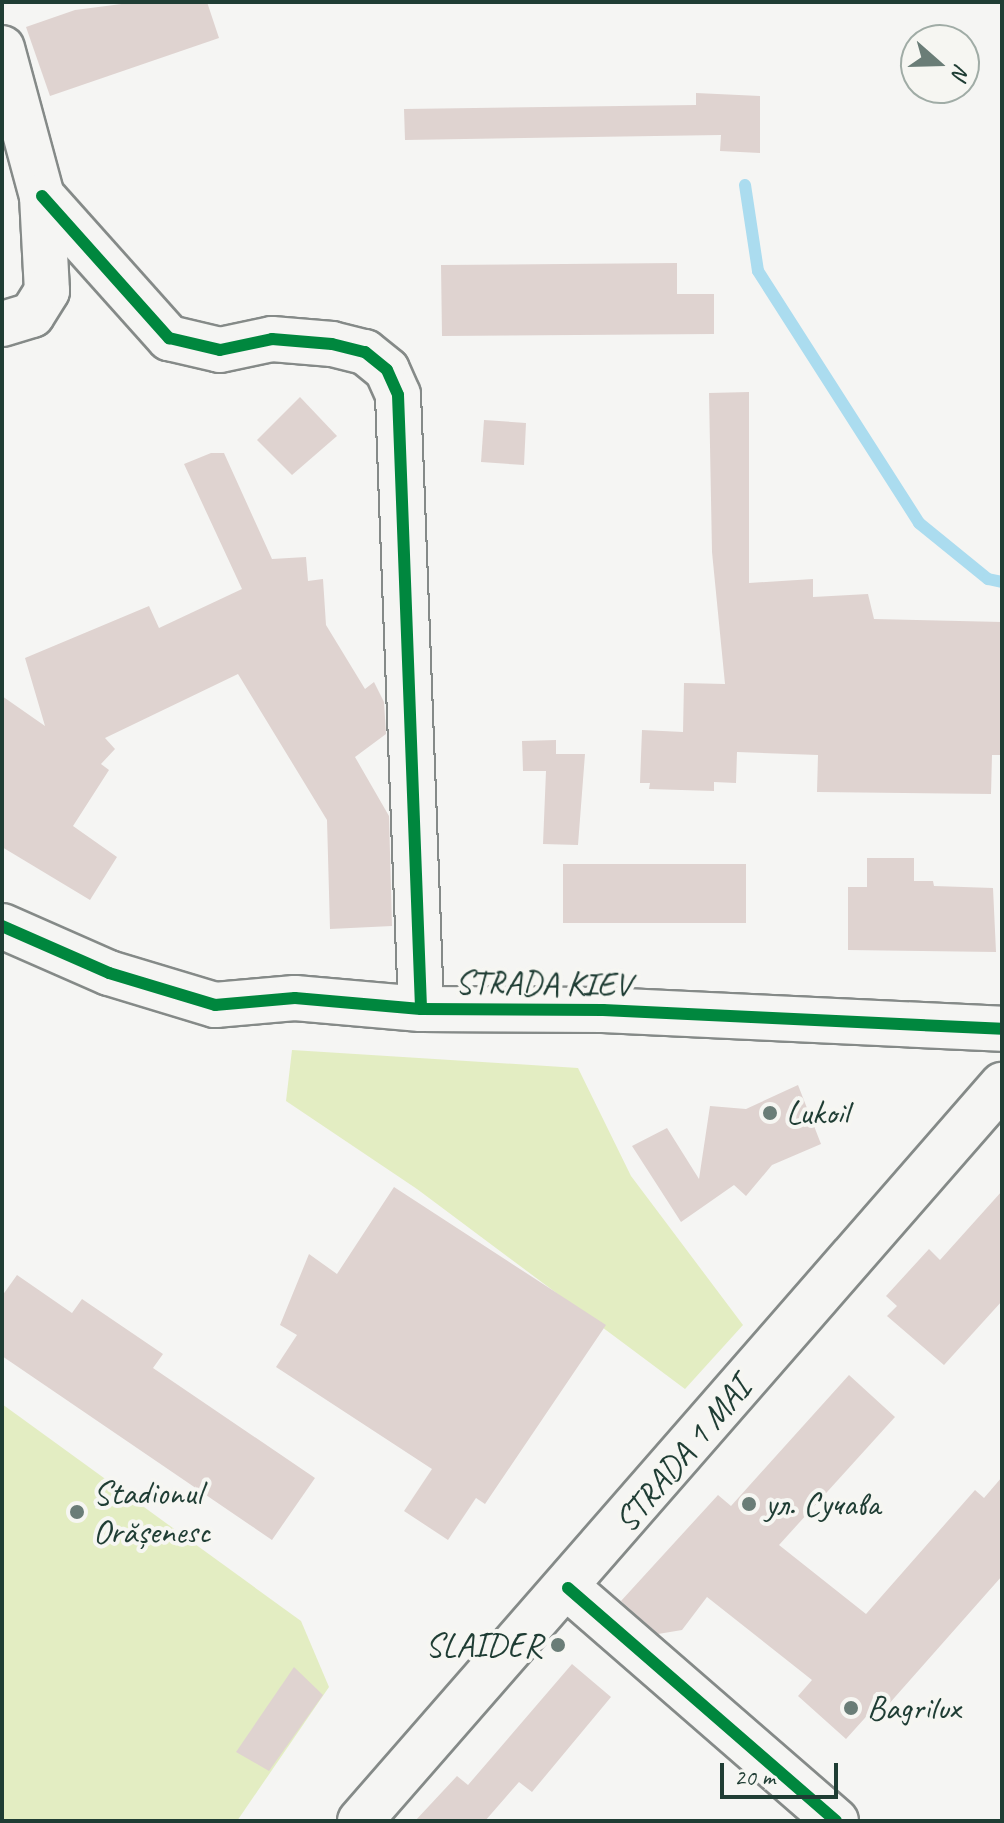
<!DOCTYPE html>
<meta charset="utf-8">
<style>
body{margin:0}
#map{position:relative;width:1004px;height:1823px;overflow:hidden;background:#f5f5f3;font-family:Caveat,sans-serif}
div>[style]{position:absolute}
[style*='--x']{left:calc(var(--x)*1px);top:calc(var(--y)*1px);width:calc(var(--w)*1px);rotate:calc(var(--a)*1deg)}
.green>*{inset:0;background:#e3edc2}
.stream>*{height:12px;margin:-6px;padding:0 6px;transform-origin:6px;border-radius:6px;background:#abdcef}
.building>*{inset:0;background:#dfd3d0}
.roads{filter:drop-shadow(2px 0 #858a88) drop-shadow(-2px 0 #858a88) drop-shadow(0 2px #858a88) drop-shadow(0 -2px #858a88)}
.street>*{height:44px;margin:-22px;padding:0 22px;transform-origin:22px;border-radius:22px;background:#f5f5f3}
.secondary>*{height:44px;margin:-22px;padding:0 22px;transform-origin:22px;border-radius:22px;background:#f5f5f3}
.cycleway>*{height:12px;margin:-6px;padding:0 6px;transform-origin:6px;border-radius:6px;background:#00873e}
.dots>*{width:22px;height:22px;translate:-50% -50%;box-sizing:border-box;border:4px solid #f6f6f2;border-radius:50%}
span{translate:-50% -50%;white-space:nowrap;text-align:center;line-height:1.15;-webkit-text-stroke:8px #f6f6f2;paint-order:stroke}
.street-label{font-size:34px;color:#1f3d34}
.poi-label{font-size:34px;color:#1f3d34}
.left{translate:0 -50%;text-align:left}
.right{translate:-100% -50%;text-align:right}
.frame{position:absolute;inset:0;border:4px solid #1f3d34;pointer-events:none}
.north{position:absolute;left:900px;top:24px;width:80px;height:80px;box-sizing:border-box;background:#f6f6f2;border:2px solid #a0aca6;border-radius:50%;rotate:110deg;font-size:22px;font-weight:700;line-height:32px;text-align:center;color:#1f3d34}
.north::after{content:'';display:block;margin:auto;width:28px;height:36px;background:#6a7d77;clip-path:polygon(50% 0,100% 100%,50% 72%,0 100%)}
.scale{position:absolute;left:720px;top:1763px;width:118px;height:36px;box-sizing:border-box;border:4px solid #1f3d34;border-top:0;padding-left:10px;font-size:24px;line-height:28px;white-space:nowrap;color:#1f3d34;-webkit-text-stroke:6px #f6f6f2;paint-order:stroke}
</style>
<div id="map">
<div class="green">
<i style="clip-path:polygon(292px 1050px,578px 1068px,631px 1176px,743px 1325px,685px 1389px,417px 1189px,286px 1101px)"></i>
<i style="clip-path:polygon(2px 1404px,301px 1621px,329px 1687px,237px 1821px,2px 1821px)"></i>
</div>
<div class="stream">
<i style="--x:745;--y:185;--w:87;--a:81.4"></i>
<i style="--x:758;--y:271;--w:299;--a:57.4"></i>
<i style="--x:919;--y:523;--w:89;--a:39.1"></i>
<i style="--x:988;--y:579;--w:14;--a:12"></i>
</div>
<div class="building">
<i style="clip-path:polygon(137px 2px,207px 2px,219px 38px,50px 96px,26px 27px,75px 10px)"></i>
<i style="clip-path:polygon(696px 93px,760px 96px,760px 153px,720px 151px,721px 135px,405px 140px,404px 109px,696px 105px)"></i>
<i style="clip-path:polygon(677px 263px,677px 294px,714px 294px,714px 334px,442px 336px,441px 265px)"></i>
<i style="clip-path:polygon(749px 392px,749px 583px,813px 579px,813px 597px,868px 594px,874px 619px,1002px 622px,1000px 755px,992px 755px,991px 794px,817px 792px,818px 755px,737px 752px,736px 783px,714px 782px,714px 791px,649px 789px,650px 783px,640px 783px,642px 730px,683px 732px,684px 683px,725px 684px,712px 552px,709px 393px)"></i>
<i style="clip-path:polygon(300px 397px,337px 436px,292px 475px,257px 440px)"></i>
<i style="clip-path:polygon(484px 420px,526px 423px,524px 465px,481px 462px)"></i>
<i style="clip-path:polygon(211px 453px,224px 453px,272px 559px,306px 557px,308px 581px,323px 579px,326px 625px,365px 689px,374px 682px,384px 702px,386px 734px,355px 757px,389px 816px,392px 926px,330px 929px,327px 820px,238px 674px,105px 738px,115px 749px,101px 764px,109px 770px,73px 826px,117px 857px,90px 900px,2px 847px,2px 696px,45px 726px,25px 658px,149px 606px,159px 628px,242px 589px,184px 464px)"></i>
<i style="clip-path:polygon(556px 740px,556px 754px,585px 754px,578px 845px,543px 844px,546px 771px,523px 771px,522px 741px)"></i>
<i style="clip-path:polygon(867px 858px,914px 858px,914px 881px,933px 881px,934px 886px,993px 888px,996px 952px,848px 950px,848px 887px,867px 887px)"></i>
<i style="clip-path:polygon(563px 864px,746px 864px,746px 923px,563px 923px)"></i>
<i style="clip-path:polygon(798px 1085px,821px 1144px,772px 1165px,746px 1196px,734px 1185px,681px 1222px,632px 1146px,667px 1128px,699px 1179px,710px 1106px,746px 1109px)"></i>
<i style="clip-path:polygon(394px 1187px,606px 1325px,485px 1504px,476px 1498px,448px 1540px,404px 1511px,432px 1469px,276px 1367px,297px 1335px,280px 1325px,309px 1254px,337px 1274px)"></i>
<i style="clip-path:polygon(1002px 1191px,1002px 1301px,944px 1365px,887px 1316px,897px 1306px,886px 1296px,929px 1249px,940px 1260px)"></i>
<i style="clip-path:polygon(17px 1275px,72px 1313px,82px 1299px,163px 1354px,153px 1368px,315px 1478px,272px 1540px,2px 1356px,2px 1296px)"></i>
<i style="clip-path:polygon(849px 1375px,895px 1417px,779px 1545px,866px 1614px,975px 1490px,984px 1498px,1002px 1477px,1002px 1576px,880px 1714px,873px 1709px,846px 1739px,798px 1696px,812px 1680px,707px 1597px,682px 1630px,658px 1634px,621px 1601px,718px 1495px,731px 1506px)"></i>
<i style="clip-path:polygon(572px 1664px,611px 1697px,532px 1792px,519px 1782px,485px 1821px,415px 1821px,457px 1776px,468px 1785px)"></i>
<i style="clip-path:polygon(294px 1667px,323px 1695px,269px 1771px,236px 1752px)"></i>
</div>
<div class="roads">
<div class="street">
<i style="--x:2;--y:48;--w:153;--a:74.9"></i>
<i style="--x:42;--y:196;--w:95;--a:87"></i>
<i style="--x:47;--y:291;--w:28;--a:122"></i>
<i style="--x:32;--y:315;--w:31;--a:163"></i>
<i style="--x:42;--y:196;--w:191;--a:48.2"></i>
<i style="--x:169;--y:338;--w:52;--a:13.2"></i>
<i style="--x:220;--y:350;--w:53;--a:-11.9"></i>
<i style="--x:272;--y:339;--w:60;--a:4.8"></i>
<i style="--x:332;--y:344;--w:34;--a:14"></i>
<i style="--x:365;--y:352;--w:28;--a:39"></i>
<i style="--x:387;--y:370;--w:27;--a:66"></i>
<i style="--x:398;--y:395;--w:614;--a:87.85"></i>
<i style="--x:2;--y:926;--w:117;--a:23.7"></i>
<i style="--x:109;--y:973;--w:111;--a:16.8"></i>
<i style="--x:215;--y:1005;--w:80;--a:-5"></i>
<i style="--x:295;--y:998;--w:126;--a:5"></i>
<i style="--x:421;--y:1009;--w:182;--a:0.3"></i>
<i style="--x:603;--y:1010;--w:399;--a:2.7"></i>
<i style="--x:568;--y:1588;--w:355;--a:41"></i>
</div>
<div class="secondary">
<i style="--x:360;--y:1821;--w:977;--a:-48.9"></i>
</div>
</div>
<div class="cycleway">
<i style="--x:42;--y:196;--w:191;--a:48.2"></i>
<i style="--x:169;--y:338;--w:52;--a:13.2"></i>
<i style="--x:220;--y:350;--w:53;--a:-11.9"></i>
<i style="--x:272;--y:339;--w:60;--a:4.8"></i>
<i style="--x:332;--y:344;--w:34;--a:14"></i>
<i style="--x:365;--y:352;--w:28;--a:39"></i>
<i style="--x:387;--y:370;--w:27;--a:66"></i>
<i style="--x:398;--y:395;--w:614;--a:87.85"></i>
<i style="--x:2;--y:926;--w:117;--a:23.7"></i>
<i style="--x:109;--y:973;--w:111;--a:16.8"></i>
<i style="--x:215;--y:1005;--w:80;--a:-5"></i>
<i style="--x:295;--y:998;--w:126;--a:5"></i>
<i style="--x:421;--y:1009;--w:182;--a:0.3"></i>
<i style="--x:603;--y:1010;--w:399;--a:2.7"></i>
<i style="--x:568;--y:1588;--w:355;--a:41"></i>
</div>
<div class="dots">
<i style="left:770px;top:1113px;background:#6a7d77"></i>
<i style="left:749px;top:1504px;background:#6a7d77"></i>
<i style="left:77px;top:1512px;background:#6a7d77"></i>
<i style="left:558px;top:1645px;background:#6a7d77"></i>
<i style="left:851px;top:1708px;background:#6a7d77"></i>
</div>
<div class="street-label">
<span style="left:543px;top:983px;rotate:1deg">STRADA KIEV</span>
<span style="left:682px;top:1454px;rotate:-50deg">STRADA 1 MAI</span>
</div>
<div class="poi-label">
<span class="left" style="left:786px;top:1113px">Lukoil</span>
<span class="left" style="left:93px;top:1512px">Stadionul<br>Orășenesc</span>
<span class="left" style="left:765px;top:1504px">ул. Сучава</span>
<span class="right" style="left:542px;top:1645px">SLAIDER</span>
<span class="left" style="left:867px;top:1708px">Bagrilux</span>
</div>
<div class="frame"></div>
<div class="north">N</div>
<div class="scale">20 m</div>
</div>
